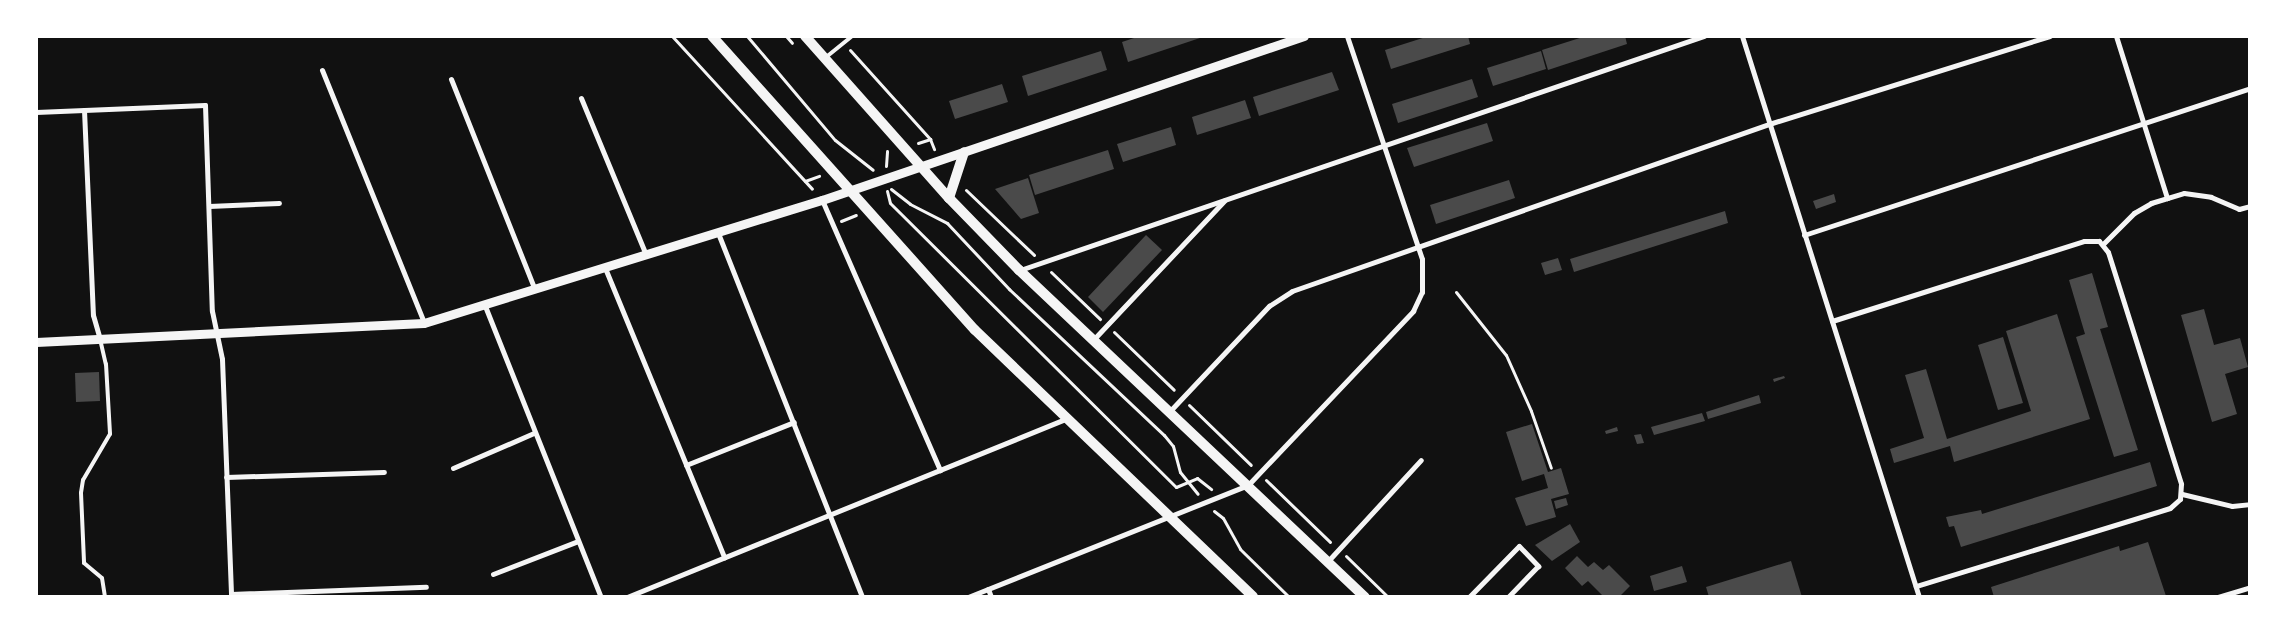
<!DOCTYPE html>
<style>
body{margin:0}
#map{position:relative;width:2286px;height:633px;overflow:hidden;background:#111;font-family:"PT Sans Narrow",sans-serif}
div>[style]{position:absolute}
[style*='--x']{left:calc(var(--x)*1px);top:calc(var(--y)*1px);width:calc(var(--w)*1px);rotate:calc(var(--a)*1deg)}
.building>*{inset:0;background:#4a4a4a}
.path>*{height:3px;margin:-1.5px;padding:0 1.5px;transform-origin:1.5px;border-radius:1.5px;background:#f5f5f5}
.service>*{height:4px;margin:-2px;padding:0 2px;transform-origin:2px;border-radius:2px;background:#f5f5f5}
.minor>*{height:5px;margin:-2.5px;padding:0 2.5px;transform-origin:2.5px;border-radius:2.5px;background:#f5f5f5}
.tertiary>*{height:9px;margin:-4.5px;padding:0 4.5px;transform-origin:4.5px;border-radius:4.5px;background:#f5f5f5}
.secondary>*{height:10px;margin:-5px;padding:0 5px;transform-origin:5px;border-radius:5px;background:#f5f5f5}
span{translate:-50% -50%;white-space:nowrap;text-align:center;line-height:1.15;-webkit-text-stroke:4px #fff;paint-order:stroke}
.frame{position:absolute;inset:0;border:38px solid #fff;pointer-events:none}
</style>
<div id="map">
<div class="building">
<i style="clip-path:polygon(1140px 36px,1203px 36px,1203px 37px,1128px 62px,1122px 42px)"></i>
<i style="clip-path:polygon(1429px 36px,1468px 36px,1470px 44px,1391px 69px,1385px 50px)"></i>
<i style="clip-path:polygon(1586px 36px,1625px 36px,1627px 44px,1548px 70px,1542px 50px)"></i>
<i style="clip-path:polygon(1101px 51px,1107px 70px,1028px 96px,1022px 76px)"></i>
<i style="clip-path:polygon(1541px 51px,1546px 69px,1493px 86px,1487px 68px)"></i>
<i style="clip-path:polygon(1332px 72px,1339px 90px,1259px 116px,1253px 97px)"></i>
<i style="clip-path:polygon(1472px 79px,1478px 97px,1398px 123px,1392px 104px)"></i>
<i style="clip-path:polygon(1002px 84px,1008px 102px,955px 119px,949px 101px)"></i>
<i style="clip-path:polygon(1245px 100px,1251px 118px,1197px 135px,1192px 117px)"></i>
<i style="clip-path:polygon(1487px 123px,1493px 141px,1414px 167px,1407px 148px)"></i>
<i style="clip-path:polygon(1171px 127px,1176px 145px,1123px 162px,1117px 144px)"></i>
<i style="clip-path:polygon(1108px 150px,1114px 169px,1035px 195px,1029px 175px)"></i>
<i style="clip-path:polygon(1028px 178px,1039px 213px,1021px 219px,995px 189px)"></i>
<i style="clip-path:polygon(1509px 180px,1515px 198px,1436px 224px,1430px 205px)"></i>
<i style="clip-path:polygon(1834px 194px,1836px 202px,1816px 209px,1813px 201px)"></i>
<i style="clip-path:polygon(1725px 211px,1728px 223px,1574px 272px,1570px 259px)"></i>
<i style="clip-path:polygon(1146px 235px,1162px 250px,1103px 312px,1088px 297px)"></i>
<i style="clip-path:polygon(1558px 258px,1562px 270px,1545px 275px,1541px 263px)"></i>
<i style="clip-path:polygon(2092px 273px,2108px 327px,2100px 329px,2138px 450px,2114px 457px,2076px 337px,2085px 334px,2069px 280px)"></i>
<i style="clip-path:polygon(2204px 309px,2214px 345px,2240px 338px,2248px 367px,2225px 374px,2237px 414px,2212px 422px,2181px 315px)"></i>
<i style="clip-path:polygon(2057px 314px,2090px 419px,1954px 462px,1950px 446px,1894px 463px,1890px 449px,1924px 438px,1905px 375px,1926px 369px,1947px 439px,2031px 411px,2006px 331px)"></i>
<i style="clip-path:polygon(2003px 337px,2023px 403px,1998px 410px,1978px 345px)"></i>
<i style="clip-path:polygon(99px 372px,100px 401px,76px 402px,75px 373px)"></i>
<i style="clip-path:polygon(1784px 376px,1785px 378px,1774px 382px,1773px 379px)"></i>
<i style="clip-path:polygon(1759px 395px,1761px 403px,1708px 419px,1706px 412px)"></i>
<i style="clip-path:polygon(1702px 413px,1705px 421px,1654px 435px,1651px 427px)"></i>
<i style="clip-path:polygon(1532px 424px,1548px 472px,1561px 468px,1569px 494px,1551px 499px,1556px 517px,1526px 526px,1515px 498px,1548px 488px,1544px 474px,1522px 481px,1506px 432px)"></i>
<i style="clip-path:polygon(1617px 427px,1618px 431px,1606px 434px,1605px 431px)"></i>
<i style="clip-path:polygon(1641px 434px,1644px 443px,1637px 444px,1634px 435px)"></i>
<i style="clip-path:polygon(2150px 462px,2157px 486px,1961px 547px,1954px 526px,1949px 527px,1946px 517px,1981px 510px,1982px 514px)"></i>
<i style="clip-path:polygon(1566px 498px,1568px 505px,1556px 509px,1554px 501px)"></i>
<i style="clip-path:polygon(1570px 524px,1580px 542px,1552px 561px,1535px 545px)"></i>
<i style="clip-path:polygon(2148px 542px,2166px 596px,1994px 597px,1991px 587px,2119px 546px,2120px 551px)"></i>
<i style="clip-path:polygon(1577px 556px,1588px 567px,1594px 562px,1603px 570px,1609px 565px,1630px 586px,1619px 597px,1604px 597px,1588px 581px,1582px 586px,1565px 568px)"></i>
<i style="clip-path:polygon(1791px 561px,1802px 597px,1709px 597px,1706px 587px)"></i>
<i style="clip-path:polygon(1682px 566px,1687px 582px,1654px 591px,1650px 576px)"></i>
</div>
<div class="path">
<i style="--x:672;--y:36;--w:207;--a:47.5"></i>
<i style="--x:747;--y:36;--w:136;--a:49.8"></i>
<i style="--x:835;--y:140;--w:48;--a:38.3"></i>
<i style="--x:786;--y:36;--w:9;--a:49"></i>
<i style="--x:850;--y:50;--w:120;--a:48"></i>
<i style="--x:918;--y:143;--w:13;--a:-18"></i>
<i style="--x:930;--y:139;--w:11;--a:68"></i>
<i style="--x:886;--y:166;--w:15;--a:-86"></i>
<i style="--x:805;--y:181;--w:15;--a:-20"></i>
<i style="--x:891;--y:189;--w:24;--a:38"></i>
<i style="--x:910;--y:204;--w:42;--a:27.2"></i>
<i style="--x:947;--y:223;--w:91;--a:46.8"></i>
<i style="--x:1009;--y:289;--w:213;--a:43.3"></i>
<i style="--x:1164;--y:435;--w:14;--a:51"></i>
<i style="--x:1173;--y:446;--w:27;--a:75"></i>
<i style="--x:1180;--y:472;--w:28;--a:51"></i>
<i style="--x:966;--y:190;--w:94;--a:43.7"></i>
<i style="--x:887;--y:191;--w:12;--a:76"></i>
<i style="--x:890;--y:203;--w:403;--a:44.8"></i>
<i style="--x:1176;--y:487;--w:23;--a:-23"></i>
<i style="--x:1197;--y:478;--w:18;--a:38"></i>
<i style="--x:841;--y:221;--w:16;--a:-22"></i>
<i style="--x:1051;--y:272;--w:68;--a:43.8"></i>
<i style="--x:1456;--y:292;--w:80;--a:51.6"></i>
<i style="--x:1506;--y:355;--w:61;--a:65.9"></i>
<i style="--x:1531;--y:411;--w:60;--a:70.7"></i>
<i style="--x:1114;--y:332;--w:83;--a:44"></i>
<i style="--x:1189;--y:405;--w:86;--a:44.1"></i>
<i style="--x:1266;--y:480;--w:89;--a:44.1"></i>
<i style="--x:1214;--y:511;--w:11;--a:38"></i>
<i style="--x:1223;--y:518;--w:35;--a:61"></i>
<i style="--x:1240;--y:549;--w:69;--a:44.4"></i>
<i style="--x:1346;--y:556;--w:59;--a:44.3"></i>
</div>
<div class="service">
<i style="--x:825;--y:58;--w:35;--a:-39"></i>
<i style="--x:100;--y:339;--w:26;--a:77"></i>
<i style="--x:106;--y:364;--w:70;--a:86.7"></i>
<i style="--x:110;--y:434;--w:53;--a:120.4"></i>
<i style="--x:83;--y:480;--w:13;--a:99"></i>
<i style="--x:81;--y:493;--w:70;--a:87.5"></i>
<i style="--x:84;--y:563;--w:23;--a:40"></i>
<i style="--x:102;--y:578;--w:19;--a:81"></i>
</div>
<div class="minor">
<i style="--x:1742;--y:36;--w:588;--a:72.49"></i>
<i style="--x:2116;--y:36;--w:170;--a:72.5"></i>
<i style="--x:322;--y:70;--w:273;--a:68"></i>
<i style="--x:451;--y:79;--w:227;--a:68.3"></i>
<i style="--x:581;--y:98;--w:170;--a:67.5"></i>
<i style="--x:84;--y:110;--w:205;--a:87.5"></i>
<i style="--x:93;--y:315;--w:25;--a:74"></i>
<i style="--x:36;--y:112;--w:169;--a:-2.4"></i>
<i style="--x:205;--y:105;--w:206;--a:88.1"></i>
<i style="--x:212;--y:311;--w:49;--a:78.2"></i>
<i style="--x:222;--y:359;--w:238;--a:87.8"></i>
<i style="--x:822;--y:200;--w:295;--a:66.4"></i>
<i style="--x:209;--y:206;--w:70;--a:-2.5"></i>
<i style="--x:718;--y:233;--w:391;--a:68.4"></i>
<i style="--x:1804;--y:235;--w:470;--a:-18.2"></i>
<i style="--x:2103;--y:244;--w:44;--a:-45"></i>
<i style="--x:2134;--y:213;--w:20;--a:-30"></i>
<i style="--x:2151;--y:203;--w:34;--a:-17"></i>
<i style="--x:2184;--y:193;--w:27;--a:8"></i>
<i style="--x:2211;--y:197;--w:30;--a:23"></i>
<i style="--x:2239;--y:209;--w:11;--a:-15"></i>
<i style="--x:605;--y:268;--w:313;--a:67.6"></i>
<i style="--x:1020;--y:270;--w:723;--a:-18.89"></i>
<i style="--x:485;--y:306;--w:313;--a:68.3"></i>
<i style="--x:1832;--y:321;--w:264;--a:-17.6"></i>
<i style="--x:2084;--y:241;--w:15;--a:0"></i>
<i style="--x:2099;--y:241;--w:14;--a:51"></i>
<i style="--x:2108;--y:252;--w:243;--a:72.5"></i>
<i style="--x:2181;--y:484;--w:15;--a:94"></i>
<i style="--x:2180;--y:499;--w:13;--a:138"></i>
<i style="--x:2170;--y:508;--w:266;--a:162.9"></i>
<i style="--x:1093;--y:340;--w:192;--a:-46.7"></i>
<i style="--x:1169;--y:412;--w:146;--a:-46.7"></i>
<i style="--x:1269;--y:306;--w:27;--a:-33"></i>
<i style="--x:1292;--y:291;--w:505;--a:-19.3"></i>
<i style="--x:1769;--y:124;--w:294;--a:-17.4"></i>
<i style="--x:686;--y:465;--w:116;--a:-21.7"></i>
<i style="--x:453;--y:468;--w:88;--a:-23.4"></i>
<i style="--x:226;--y:477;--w:158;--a:-1.8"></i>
<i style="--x:2182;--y:494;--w:51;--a:13.5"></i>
<i style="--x:2232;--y:506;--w:18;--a:-6"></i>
<i style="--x:1328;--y:561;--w:137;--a:-47.4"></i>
<i style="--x:493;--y:574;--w:91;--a:-21.2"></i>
<i style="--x:988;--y:589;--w:9;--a:69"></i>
<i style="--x:231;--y:594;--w:195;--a:-2.1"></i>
<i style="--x:627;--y:597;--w:474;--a:-22.1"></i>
<i style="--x:968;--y:597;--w:302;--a:-21.8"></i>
<i style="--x:1248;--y:485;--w:240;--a:-46.5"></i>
<i style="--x:1413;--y:311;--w:21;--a:-65"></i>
<i style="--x:1422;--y:292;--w:33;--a:-90"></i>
<i style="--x:1422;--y:259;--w:235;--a:-108.6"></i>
<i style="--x:1469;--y:597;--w:71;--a:-45.6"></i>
<i style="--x:1519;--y:546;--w:28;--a:46"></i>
<i style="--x:1538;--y:566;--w:43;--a:134.1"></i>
<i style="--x:2218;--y:597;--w:34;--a:-17"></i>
</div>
<div class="tertiary">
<i style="--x:36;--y:342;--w:388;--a:-2.8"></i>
<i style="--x:424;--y:323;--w:417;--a:-17.2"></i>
<i style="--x:822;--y:200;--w:509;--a:-18.79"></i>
</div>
<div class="secondary">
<i style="--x:712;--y:36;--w:394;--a:48.2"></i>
<i style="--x:975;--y:330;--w:385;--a:43.8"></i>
<i style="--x:805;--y:36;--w:217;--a:48.4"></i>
<i style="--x:949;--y:198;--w:100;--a:45.8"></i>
<i style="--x:1019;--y:270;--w:476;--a:43.4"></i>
<i style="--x:949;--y:198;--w:48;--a:-71.9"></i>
</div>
<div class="frame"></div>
</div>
